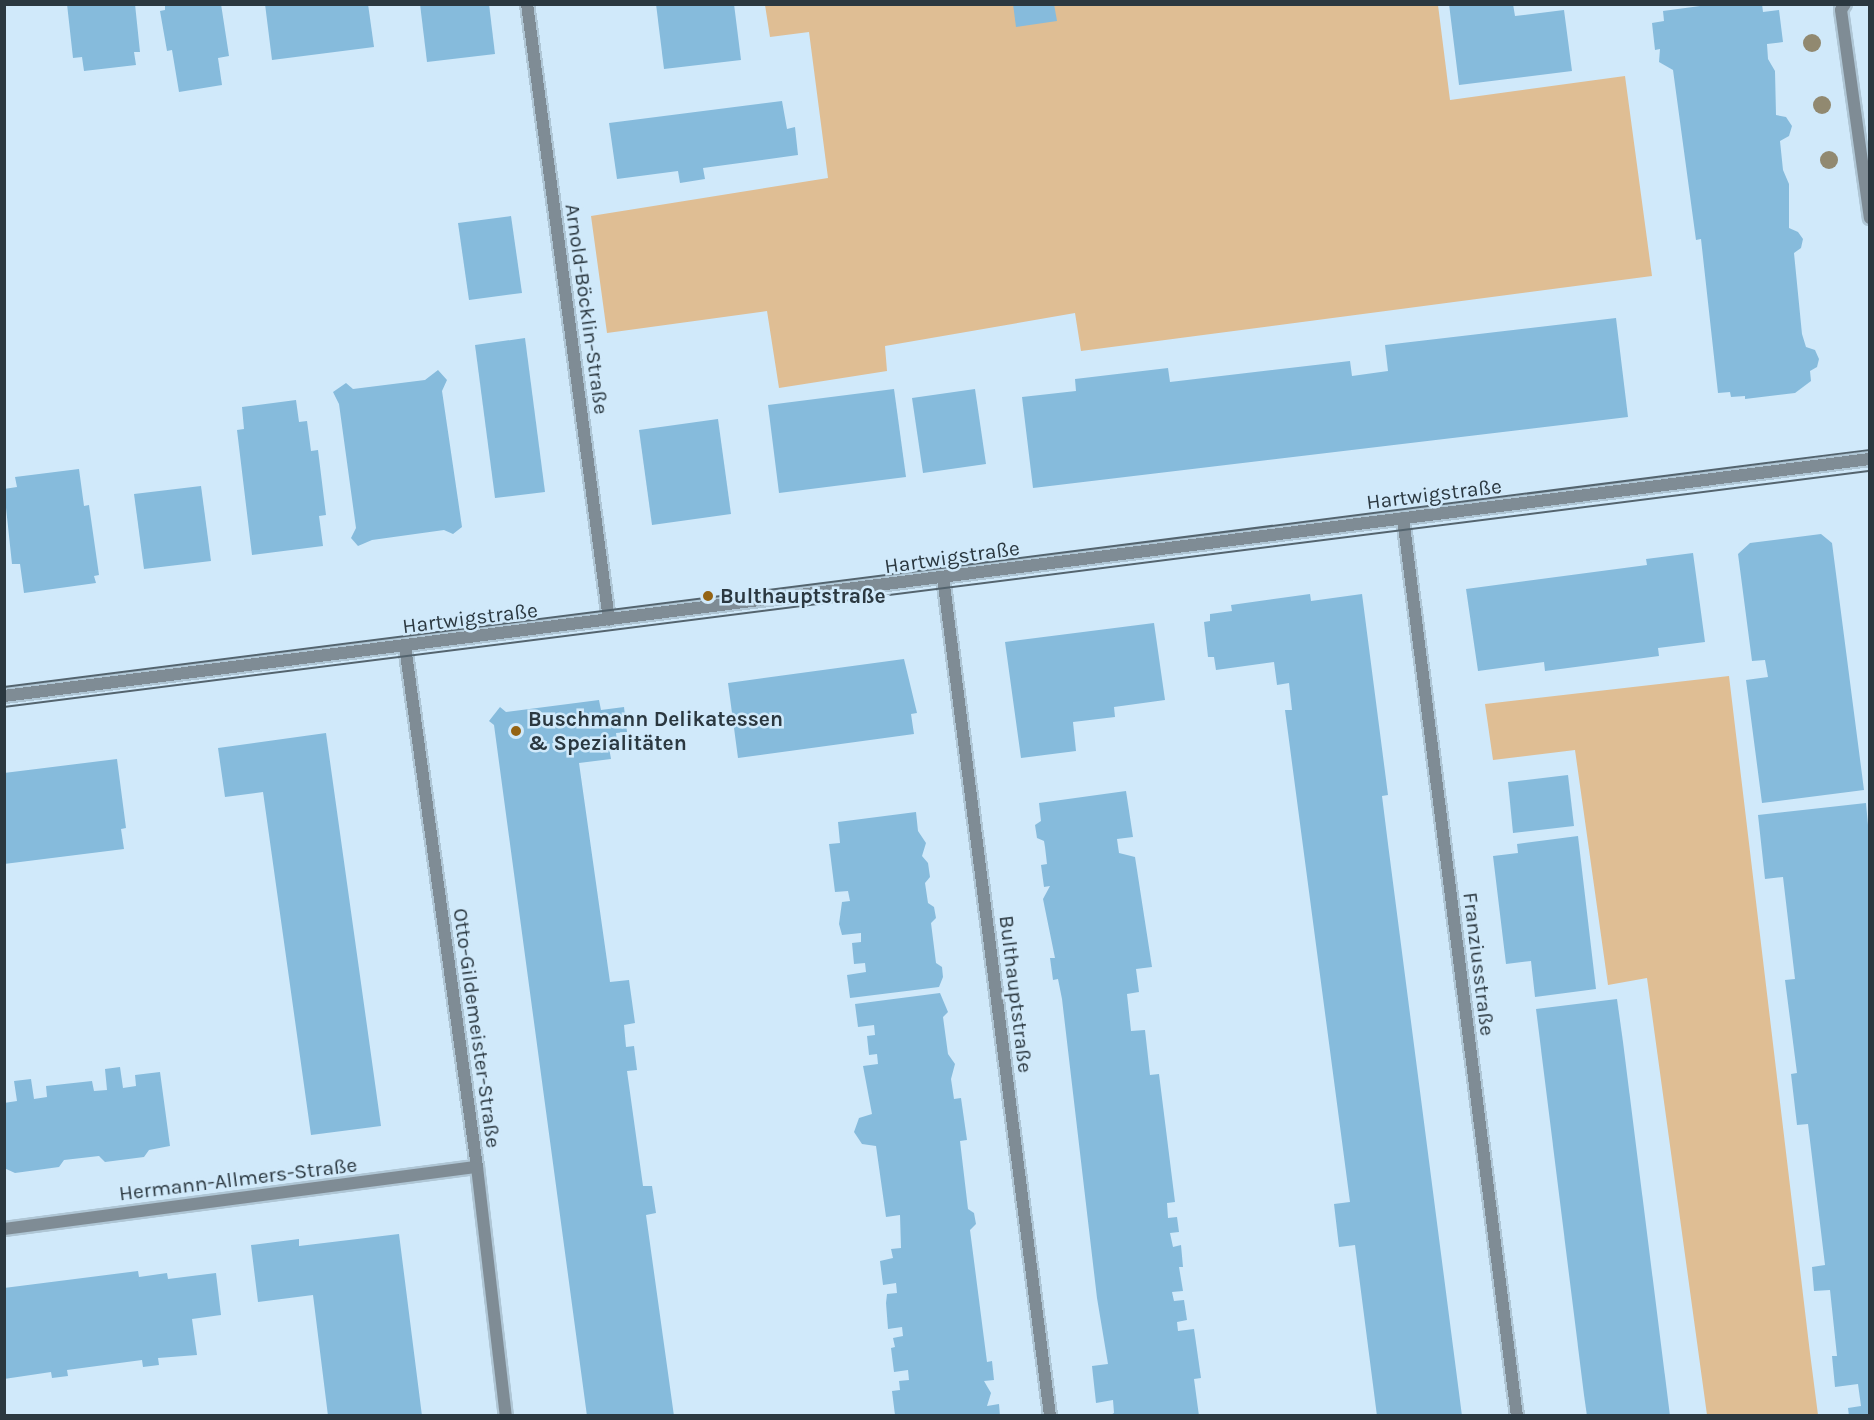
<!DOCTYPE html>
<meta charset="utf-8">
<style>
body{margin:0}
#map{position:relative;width:1874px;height:1420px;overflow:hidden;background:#d0e9fa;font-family:Karla,sans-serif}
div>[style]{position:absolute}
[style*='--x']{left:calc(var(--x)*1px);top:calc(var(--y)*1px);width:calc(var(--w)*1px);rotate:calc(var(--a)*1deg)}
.green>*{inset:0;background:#dfbe94}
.building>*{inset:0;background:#86bbdc}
.roads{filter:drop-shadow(2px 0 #afc6d5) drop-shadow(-2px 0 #afc6d5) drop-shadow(0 2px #afc6d5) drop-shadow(0 -2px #afc6d5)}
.street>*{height:12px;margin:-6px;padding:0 6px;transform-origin:6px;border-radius:6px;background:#7f8c95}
.tram>*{height:1.5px;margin:-0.75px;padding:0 0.75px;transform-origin:0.75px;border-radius:0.75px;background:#54646e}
.trees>*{width:18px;height:18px;margin:-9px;border-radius:50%;background:#918970}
.dots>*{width:16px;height:16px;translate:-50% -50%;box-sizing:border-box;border:3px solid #d0e9fa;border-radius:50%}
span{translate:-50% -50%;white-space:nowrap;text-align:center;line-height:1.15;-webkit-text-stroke:5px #d0e9fa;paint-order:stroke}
.street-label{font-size:21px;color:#2b3840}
.poi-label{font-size:21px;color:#2b3840;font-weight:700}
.left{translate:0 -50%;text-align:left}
.frame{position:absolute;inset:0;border:6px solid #2b3840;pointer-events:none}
</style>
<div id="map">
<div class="green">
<i style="clip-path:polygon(765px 5px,1438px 5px,1450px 100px,1625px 76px,1652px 276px,1081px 351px,1075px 313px,885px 346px,887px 371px,779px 388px,767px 311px,607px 333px,591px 216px,828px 178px,809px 32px,770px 37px)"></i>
<i style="clip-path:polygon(1729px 676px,1810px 1353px,1818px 1415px,1707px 1415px,1647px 978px,1608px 985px,1575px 750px,1493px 760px,1485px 704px)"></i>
</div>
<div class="building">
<i style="clip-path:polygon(67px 4px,135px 4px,140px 52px,134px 52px,136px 65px,84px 71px,82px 57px,73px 58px)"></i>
<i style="clip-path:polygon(165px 4px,221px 4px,229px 56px,218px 58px,222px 85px,179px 92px,172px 50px,167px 51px,160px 11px,165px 10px)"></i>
<i style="clip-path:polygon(265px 4px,368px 4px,374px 47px,272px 60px)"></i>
<i style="clip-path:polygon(420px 4px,489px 4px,495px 54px,427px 62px)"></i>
<i style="clip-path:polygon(656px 4px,734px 4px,741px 60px,664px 69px)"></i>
<i style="clip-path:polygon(1013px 4px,1054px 4px,1057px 21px,1016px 27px)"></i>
<i style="clip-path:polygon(1449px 4px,1513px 4px,1515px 16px,1564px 10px,1572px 71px,1459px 85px)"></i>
<i style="clip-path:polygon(1715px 4px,1762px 4px,1763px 12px,1779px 10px,1783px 42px,1767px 44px,1768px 59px,1775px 71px,1776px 115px,1786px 117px,1792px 126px,1789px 136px,1780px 141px,1783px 170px,1789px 184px,1789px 228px,1798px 232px,1803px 239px,1801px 248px,1794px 253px,1802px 334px,1806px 347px,1815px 350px,1819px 359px,1817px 367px,1810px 371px,1811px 381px,1795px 393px,1745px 399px,1745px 396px,1731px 397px,1730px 392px,1718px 393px,1701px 239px,1696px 240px,1673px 70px,1659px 62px,1660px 49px,1655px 50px,1652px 23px,1664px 21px,1663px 11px)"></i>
<i style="clip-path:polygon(782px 101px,787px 129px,795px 127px,798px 155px,703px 168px,705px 179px,680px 183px,678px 171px,617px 179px,609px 123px)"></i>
<i style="clip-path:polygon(511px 216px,522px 293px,469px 300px,458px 223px)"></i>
<i style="clip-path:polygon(1616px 318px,1628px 417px,1033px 488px,1022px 397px,1076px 391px,1075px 379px,1168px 368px,1170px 382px,1350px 361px,1352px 376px,1388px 371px,1385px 345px)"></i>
<i style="clip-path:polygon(525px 338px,545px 492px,495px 498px,475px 345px)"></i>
<i style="clip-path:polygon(438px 370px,447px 380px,442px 391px,462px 527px,453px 534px,444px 530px,372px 540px,358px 546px,351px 538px,356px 528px,339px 404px,333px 392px,346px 383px,353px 389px,425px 380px)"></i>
<i style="clip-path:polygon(894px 389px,906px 477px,779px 493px,768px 405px)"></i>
<i style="clip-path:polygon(975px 389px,986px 464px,923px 473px,912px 398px)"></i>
<i style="clip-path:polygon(296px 400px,299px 422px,307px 421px,311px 451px,318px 450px,326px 515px,319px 516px,323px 546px,252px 555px,237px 430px,244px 429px,242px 407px)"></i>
<i style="clip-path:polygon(718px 419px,731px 514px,652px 525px,639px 430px)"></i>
<i style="clip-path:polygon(79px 469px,84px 506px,89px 505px,99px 575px,94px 576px,96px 583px,24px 593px,20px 564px,12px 564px,4px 489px,17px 487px,15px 477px)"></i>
<i style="clip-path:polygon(201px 486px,211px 561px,144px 569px,134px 494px)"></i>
<i style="clip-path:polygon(1821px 534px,1832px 543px,1864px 790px,1762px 803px,1746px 680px,1768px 677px,1765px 660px,1752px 661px,1738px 554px,1750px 543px)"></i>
<i style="clip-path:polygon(1693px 553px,1705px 642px,1658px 648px,1659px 656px,1545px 671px,1544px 662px,1478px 671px,1466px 589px,1647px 565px,1646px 559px)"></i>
<i style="clip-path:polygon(1310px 594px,1311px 601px,1362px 594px,1388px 795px,1382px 796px,1388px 844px,1462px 1416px,1377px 1416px,1355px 1245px,1339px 1247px,1334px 1204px,1350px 1202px,1285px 710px,1292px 710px,1289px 683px,1277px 685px,1274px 662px,1216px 670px,1214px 657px,1208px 657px,1204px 622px,1210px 621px,1210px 614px,1232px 611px,1231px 605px)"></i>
<i style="clip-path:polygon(1154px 623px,1165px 700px,1114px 707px,1115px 717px,1073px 722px,1076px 751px,1021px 758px,1005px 642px)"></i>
<i style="clip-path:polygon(904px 659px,917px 713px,911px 714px,914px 734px,738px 758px,728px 683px)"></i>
<i style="clip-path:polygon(599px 700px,601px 710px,624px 707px,627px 732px,616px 733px,617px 741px,608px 742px,611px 759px,579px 763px,610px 982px,629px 980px,635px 1023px,624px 1025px,626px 1047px,634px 1046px,637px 1070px,627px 1071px,643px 1186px,652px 1186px,656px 1213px,646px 1215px,674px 1416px,587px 1416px,494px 725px,489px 721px,500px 707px,506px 712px)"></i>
<i style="clip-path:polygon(326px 733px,381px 1126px,311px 1135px,263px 792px,225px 797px,218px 748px)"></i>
<i style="clip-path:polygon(117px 759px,126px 828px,121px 829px,124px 849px,4px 864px,4px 773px)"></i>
<i style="clip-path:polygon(1568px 775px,1574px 826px,1513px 833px,1508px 782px)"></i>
<i style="clip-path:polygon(1126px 791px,1133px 837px,1117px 839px,1119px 853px,1135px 857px,1152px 967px,1136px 969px,1139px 992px,1127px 994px,1131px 1031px,1145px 1030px,1150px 1075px,1159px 1074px,1175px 1202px,1167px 1203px,1168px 1218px,1177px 1217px,1179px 1232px,1170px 1233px,1173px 1247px,1181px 1245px,1183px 1267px,1179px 1267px,1183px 1291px,1172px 1292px,1174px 1301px,1184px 1300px,1187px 1320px,1177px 1322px,1178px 1331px,1194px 1329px,1201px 1378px,1194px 1379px,1199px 1416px,1109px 1416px,1114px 1413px,1113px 1400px,1096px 1403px,1092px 1366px,1108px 1364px,1097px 1298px,1062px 999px,1058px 979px,1053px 980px,1050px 958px,1055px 958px,1043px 899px,1050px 886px,1044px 887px,1041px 865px,1047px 864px,1045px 847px,1044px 841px,1037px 838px,1035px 825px,1041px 821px,1039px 803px)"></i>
<i style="clip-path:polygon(1866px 803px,1869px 836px,1869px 1416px,1849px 1416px,1848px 1408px,1861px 1406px,1858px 1384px,1835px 1387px,1832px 1356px,1837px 1356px,1830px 1290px,1814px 1291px,1812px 1267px,1825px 1265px,1808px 1124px,1797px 1125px,1791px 1074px,1797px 1073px,1785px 980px,1795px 979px,1783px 877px,1765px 879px,1758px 815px)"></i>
<i style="clip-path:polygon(916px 812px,918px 831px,926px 843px,922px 856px,928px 863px,930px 877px,925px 883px,928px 903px,934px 907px,936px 918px,931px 923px,936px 963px,942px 967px,943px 977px,939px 987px,850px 998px,847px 975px,866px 972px,865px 963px,854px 964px,852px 943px,861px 942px,861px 933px,842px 935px,839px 924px,842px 902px,850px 901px,848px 891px,835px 892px,829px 844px,840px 843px,838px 822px)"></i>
<i style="clip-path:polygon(1578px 836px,1596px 989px,1535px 997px,1531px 961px,1506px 964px,1493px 856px,1518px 853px,1517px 844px)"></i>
<i style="clip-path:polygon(940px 993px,948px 1012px,943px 1017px,948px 1054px,955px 1064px,951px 1079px,954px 1099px,961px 1098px,967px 1140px,960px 1141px,968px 1209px,974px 1213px,976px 1224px,970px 1230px,987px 1362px,992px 1361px,994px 1380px,984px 1381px,991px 1393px,987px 1406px,999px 1404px,1000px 1416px,895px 1415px,892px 1391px,900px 1390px,899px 1381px,909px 1380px,908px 1370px,894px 1372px,891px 1348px,895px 1347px,893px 1338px,903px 1336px,902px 1327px,888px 1329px,886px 1303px,887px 1294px,897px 1293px,896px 1283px,883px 1285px,880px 1261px,893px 1258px,891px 1249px,901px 1248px,900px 1215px,886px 1217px,876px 1146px,862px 1144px,854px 1132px,859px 1118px,872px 1114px,863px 1066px,878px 1064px,877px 1054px,869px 1055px,867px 1036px,875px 1035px,874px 1025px,858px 1027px,855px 1004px)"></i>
<i style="clip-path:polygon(1617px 999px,1623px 1042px,1670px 1416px,1587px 1416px,1584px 1395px,1536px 1009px)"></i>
<i style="clip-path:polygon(120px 1067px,123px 1088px,136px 1086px,135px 1075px,160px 1072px,170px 1146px,149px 1150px,144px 1157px,105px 1162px,99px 1156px,64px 1160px,59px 1167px,15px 1173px,4px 1168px,4px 1103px,17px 1101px,14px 1081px,31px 1079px,34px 1099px,47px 1097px,46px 1086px,92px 1081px,94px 1091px,107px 1090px,105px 1069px)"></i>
<i style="clip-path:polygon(399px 1234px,422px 1416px,328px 1416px,313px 1295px,258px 1302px,251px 1245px,299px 1239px,299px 1246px)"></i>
<i style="clip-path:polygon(138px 1271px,139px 1277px,167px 1273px,168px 1279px,216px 1273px,221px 1315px,192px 1319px,197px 1355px,158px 1358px,159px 1365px,143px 1367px,142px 1360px,67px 1370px,68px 1376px,52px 1378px,51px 1372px,4px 1379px,4px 1288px)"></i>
</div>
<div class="roads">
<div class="street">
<i style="--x:527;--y:4;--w:621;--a:82.42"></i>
<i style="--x:1845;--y:4;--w:7;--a:124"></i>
<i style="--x:1841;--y:10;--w:210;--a:82.1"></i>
<i style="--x:1403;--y:518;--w:905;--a:82.77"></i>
<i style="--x:943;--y:577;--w:846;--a:82.73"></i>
<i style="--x:405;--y:646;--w:526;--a:82.13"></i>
<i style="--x:477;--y:1167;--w:251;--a:83.4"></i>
<i style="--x:4;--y:696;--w:1881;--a:-7.24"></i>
<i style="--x:4;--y:1229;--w:477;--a:-7.5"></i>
</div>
</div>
<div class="tram">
<i style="--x:4;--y:687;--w:1881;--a:-7.24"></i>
<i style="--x:4;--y:707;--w:1881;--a:-7.21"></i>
</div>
<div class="trees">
<i style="left:1812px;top:43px"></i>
<i style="left:1822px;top:105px"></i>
<i style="left:1829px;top:160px"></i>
</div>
<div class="dots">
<i style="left:708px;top:596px;background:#946313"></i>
<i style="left:516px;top:731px;background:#946313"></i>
</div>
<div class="street-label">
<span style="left:587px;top:309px;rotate:82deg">Arnold-Böcklin-Straße</span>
<span style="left:1434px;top:494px;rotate:-7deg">Hartwigstraße</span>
<span style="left:952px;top:557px;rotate:-8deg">Hartwigstraße</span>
<span style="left:470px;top:618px;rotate:-7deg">Hartwigstraße</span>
<span style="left:1479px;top:964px;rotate:83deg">Franziusstraße</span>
<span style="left:1016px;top:994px;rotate:83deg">Bulthauptstraße</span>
<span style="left:477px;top:1028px;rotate:82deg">Otto-Gildemeister-Straße</span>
<span style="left:238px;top:1179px;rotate:-7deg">Hermann-Allmers-Straße</span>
</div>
<div class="poi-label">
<span class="left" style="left:720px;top:596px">Bulthauptstraße</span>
<span class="left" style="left:528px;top:731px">Buschmann Delikatessen<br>&amp; Spezialitäten</span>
</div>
<div class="frame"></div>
</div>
